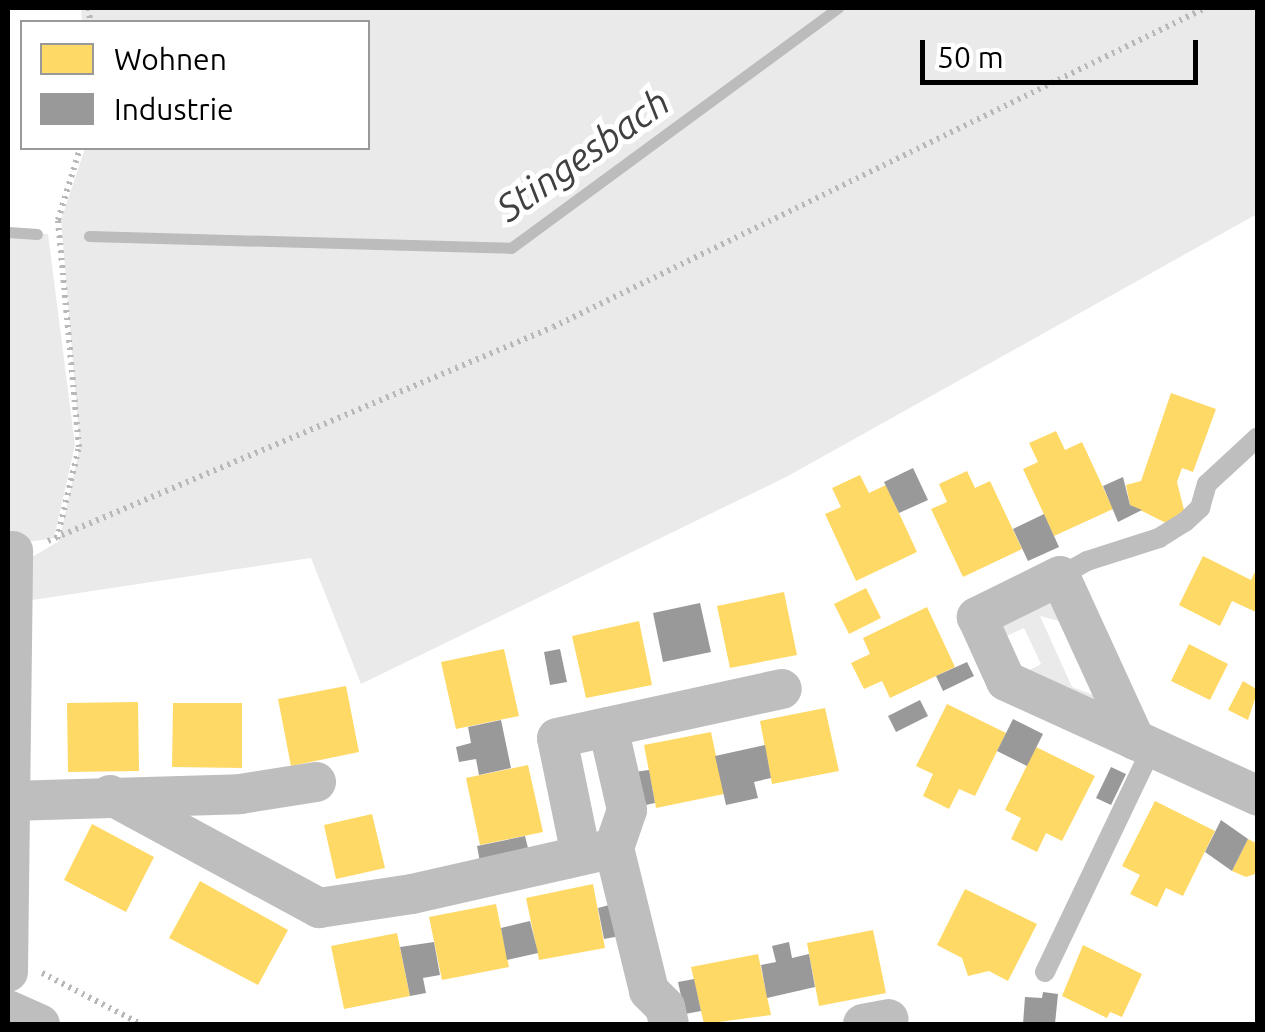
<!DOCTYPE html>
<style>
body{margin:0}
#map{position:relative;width:1265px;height:1032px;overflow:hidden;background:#fff;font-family:Ubuntu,sans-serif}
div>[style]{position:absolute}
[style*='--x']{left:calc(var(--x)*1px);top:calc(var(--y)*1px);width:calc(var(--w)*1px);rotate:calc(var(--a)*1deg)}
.green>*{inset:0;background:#eaeaea}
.homes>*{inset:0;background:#ffd966}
.industry>*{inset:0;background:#999}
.stream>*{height:11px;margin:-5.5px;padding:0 5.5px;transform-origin:5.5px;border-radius:5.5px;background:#bcbcbc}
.path>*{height:6px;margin-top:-3px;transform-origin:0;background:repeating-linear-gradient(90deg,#b8b8b8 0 2.5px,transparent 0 7.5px)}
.service>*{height:20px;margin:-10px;padding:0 10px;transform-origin:10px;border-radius:10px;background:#bebebe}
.minor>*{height:40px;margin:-20px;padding:0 20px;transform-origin:20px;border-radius:20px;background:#bebebe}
span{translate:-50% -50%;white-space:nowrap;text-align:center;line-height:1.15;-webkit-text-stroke:10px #fff;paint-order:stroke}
.water-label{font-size:38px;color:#404040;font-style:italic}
.frame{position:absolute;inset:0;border:10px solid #000;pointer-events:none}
.legend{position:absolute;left:20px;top:20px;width:350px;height:130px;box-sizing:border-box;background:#fff;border:2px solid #999;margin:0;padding:12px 18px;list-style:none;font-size:30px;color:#000}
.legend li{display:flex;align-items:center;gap:20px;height:50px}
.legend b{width:50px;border:2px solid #999}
.scale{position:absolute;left:920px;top:40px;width:278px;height:45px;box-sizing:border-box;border:5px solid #000;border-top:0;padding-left:12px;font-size:30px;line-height:35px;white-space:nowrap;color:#000;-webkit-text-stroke:8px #fff;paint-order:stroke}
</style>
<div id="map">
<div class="green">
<i style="clip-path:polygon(81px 8px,1257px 8px,1257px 214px,788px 476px,361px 684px,311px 558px,19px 602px,17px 566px,59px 541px,80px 447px,61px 220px,85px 148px,368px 148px,368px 22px,82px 22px)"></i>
<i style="clip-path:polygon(8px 233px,48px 234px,75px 445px,54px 538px,8px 545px)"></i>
<i style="clip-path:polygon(1052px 601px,1070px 624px,1040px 616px,1072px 687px,1105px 699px,1106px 704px,1020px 675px,1041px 664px,1024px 628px,1002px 638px,999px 625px)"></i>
</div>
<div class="homes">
<i style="clip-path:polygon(1171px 393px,1216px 409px,1193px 472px,1182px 468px,1177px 482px,1184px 510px,1168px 524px,1130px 505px,1126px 485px,1141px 481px)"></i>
<i style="clip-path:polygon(1056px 431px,1065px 450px,1082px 442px,1113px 509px,1054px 536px,1023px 469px,1038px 462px,1029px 443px)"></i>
<i style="clip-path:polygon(967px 471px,975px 488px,990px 481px,1022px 549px,963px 577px,931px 509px,947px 502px,939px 484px)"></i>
<i style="clip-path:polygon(860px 475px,869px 493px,886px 485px,917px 552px,856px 581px,825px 514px,841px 507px,832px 488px)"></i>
<i style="clip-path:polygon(1203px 556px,1251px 580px,1258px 566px,1258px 613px,1232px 601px,1220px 626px,1179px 605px)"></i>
<i style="clip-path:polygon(866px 588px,881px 618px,849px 634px,834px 604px)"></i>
<i style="clip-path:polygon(784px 592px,797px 655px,730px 668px,717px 606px)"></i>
<i style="clip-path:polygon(927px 607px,955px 667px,890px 698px,882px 681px,864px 689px,851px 663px,870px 654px,863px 638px)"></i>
<i style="clip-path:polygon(639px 621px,652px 685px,586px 698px,572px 636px)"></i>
<i style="clip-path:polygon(1189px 644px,1228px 664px,1210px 700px,1171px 681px)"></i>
<i style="clip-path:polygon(504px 649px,519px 716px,456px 729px,441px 662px)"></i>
<i style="clip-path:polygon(1243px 681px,1258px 690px,1248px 720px,1228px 710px)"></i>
<i style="clip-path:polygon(346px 686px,359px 752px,291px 766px,278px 699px)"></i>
<i style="clip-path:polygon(138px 702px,139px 771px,68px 772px,67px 703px)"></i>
<i style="clip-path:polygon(173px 703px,242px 703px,242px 768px,172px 767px)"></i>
<i style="clip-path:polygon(947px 704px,1006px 733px,975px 796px,959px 789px,949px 809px,923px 796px,933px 774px,916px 766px)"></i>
<i style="clip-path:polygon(825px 708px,839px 771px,772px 784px,760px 721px)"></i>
<i style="clip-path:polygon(711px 732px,724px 794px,656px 808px,644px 745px)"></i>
<i style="clip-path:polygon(1036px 747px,1095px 776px,1062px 841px,1046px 833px,1037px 852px,1011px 839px,1021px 818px,1005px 810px)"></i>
<i style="clip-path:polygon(528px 765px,543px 832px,480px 845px,466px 778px)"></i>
<i style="clip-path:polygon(1155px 801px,1215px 831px,1183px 896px,1166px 888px,1157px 907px,1130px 894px,1140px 875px,1122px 866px)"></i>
<i style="clip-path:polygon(372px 814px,385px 868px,336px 879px,324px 825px)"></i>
<i style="clip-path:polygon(92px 824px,154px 857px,126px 912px,64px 880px)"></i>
<i style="clip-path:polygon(1248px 839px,1258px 844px,1258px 873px,1246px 877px,1232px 871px)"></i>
<i style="clip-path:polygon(200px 881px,288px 930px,258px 985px,169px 938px)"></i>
<i style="clip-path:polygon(593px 884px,605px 948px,539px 960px,526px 898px)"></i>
<i style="clip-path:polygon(965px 889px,1037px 924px,1008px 981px,989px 971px,968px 976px,962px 958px,937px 945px)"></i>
<i style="clip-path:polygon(496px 904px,509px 967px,442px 980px,429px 917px)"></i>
<i style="clip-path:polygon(873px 930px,886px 993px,819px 1006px,807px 943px)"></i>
<i style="clip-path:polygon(397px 933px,410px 996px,344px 1009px,331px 946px)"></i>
<i style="clip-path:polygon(1083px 945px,1142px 974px,1122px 1017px,1110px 1012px,1107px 1018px,1062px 996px)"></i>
<i style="clip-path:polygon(758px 954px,771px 1015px,704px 1024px,691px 967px)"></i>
</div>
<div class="industry">
<i style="clip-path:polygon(913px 468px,928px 500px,899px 513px,884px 482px)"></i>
<i style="clip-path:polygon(1123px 477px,1130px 505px,1142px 510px,1118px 522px,1103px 486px)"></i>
<i style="clip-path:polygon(1044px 514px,1059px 547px,1028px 561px,1013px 529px)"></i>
<i style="clip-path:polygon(700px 603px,711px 652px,663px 662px,653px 613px)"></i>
<i style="clip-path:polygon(560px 649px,567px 682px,550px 685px,544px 652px)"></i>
<i style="clip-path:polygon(967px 662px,974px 676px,943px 691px,936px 676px)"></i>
<i style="clip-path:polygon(920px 700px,928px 716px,896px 732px,888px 716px)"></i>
<i style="clip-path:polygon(1013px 719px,1043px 734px,1027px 766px,997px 751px)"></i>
<i style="clip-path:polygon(501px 720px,511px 768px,479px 775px,476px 759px,459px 762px,456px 747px,471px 743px,468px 727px)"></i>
<i style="clip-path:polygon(765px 745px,771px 778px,754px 782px,758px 798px,726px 805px,715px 756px)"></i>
<i style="clip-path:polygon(1111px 767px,1126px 774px,1111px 805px,1096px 798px)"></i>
<i style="clip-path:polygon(649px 770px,655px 803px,641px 806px,634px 772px)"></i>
<i style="clip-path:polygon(1221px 820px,1248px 839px,1232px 871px,1205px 852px)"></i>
<i style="clip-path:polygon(525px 836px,529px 852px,480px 862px,477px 846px)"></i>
<i style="clip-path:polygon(613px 904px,620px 936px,604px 939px,598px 908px)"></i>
<i style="clip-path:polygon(530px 921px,538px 953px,507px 960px,501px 928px)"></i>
<i style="clip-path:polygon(434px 942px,440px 975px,423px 978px,426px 993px,410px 996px,400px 947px)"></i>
<i style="clip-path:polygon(789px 942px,792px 958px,809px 954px,815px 987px,767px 998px,761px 965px,776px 962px,772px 946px)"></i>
<i style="clip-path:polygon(694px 979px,701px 1011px,685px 1014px,678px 982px)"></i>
<i style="clip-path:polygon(1043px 992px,1058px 994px,1055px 1024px,1023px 1024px,1025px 997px,1042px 998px)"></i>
</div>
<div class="stream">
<i style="--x:8;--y:232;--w:29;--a:4"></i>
<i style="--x:89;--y:236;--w:422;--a:1.6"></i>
<i style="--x:511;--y:248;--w:406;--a:-36.3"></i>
</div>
<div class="path">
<i style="--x:89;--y:8;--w:14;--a:86"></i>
<i style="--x:57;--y:539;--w:95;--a:-76.6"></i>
<i style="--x:79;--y:447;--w:228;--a:-95.3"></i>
<i style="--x:58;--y:220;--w:75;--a:-73"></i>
<i style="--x:48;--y:541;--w:548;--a:-22.97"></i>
<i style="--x:553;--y:327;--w:726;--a:-26.07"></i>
<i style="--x:42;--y:973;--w:111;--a:27.3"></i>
</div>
<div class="service">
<i style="--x:1060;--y:576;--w:31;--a:-29"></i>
<i style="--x:1087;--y:561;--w:76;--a:-17.7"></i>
<i style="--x:1159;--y:538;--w:31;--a:-32"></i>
<i style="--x:1185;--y:522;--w:21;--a:-43"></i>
<i style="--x:1200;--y:508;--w:25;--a:-74"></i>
<i style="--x:1207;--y:484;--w:69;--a:-42.7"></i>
<i style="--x:1045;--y:972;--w:248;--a:-64.5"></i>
</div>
<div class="minor">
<i style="--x:608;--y:727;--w:85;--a:77.1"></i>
<i style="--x:627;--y:810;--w:40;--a:108.9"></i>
<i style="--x:614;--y:848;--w:147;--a:76.2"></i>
<i style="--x:649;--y:991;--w:23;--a:45"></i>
<i style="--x:665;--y:1007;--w:17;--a:77"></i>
<i style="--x:1135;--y:740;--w:180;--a:-114.6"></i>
<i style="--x:1060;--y:576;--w:93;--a:153.7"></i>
<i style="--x:977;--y:617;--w:70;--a:65.6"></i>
<i style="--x:1006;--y:681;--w:277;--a:24.5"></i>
<i style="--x:110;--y:795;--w:238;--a:28.4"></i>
<i style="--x:319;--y:908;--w:94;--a:-8.6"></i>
<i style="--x:412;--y:894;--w:207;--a:-12.8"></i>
<i style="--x:10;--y:801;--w:230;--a:-1.7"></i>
<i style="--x:240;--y:794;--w:77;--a:-9"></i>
<i style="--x:581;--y:855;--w:119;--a:-101.6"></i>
<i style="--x:557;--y:738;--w:230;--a:-12.3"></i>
<i style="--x:8;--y:972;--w:421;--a:-89.3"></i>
<i style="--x:8;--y:1010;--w:35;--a:24"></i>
<i style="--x:863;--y:1024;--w:26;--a:-11"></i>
</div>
<div class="water-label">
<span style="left:583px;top:155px;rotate:-35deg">Stingesbach</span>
</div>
<div class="frame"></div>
<ul class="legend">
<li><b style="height:28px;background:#ffd966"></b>Wohnen</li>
<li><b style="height:28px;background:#999"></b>Industrie</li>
</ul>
<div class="scale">50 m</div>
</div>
